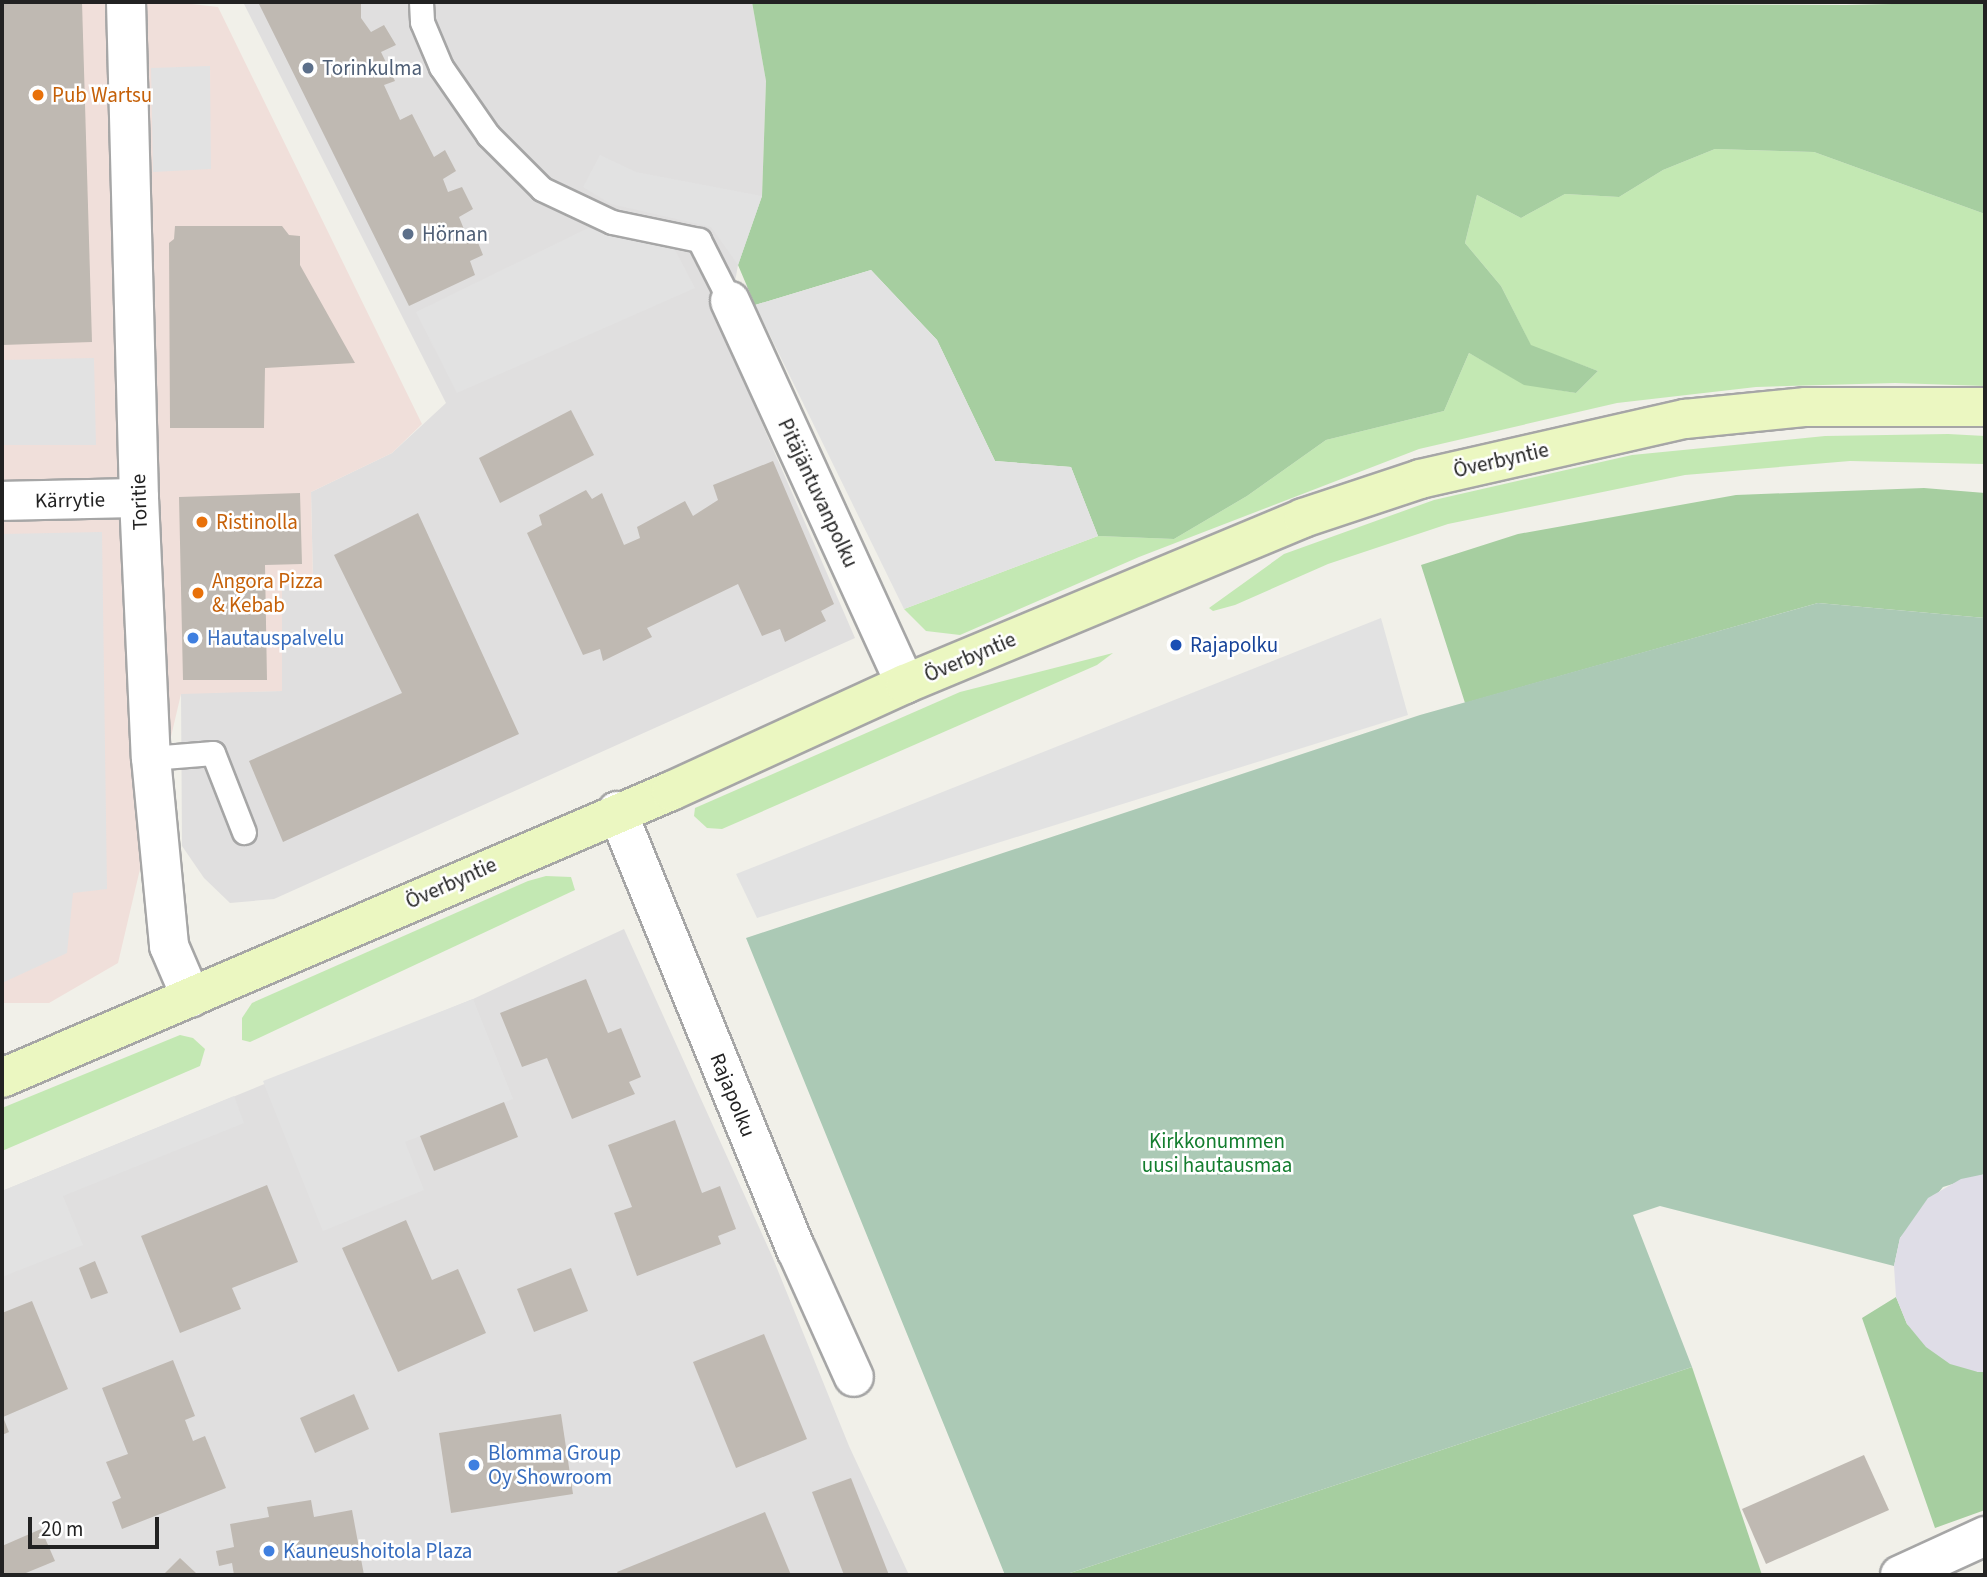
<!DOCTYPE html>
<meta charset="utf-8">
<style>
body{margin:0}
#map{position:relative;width:1987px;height:1577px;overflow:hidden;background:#f1f0e9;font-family:"Source Sans 3",sans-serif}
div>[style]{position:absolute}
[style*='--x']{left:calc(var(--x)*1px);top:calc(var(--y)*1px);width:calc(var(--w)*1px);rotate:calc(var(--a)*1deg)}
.residential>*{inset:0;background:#e0dfdf}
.commercial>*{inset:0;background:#f0dfda}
.grass>*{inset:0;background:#c3e8b3}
.forest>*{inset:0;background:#a6cea0}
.cemetery>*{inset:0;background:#abc9b5}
.parking>*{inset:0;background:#e2e2e2}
.plaza>*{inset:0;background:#dfdde7}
.building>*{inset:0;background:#bfb9b2}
.roads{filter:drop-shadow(2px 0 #a6a6a6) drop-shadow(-2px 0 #a6a6a6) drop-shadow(0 2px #a6a6a6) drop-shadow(0 -2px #a6a6a6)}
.lane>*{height:23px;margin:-11.5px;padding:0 11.5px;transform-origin:11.5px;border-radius:11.5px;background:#fff}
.street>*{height:38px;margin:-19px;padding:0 19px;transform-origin:19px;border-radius:19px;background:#fff}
.secondary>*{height:38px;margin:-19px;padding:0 19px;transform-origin:19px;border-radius:19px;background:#ebf7c1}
.dots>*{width:19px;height:19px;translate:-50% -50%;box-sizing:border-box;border:4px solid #fff;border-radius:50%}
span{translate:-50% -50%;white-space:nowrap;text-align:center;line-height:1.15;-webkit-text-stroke:5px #fff;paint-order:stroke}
.service-label{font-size:21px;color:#4e5e75}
.left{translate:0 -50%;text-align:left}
.food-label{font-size:21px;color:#c56008}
.street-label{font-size:21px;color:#222}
.shop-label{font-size:21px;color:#366cbe}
.transit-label{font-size:21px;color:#164399}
.park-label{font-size:21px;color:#137d2e}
.frame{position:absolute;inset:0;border:4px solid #222;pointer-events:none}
.scale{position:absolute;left:28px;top:1517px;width:131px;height:32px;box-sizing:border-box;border:4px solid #222;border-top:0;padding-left:9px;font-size:21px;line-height:24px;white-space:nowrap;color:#222;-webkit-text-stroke:5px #fff;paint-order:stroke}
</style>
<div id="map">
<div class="residential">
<i style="clip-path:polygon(243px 2px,752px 2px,766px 81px,762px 196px,738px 265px,725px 338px,855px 638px,274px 899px,230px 903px,204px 878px,182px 846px,181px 693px,282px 691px,282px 586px,313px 583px,311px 492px,392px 453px,446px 403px)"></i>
<i style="clip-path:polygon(624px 929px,772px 1256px,849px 1446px,909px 1575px,2px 1575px,2px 1191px,473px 999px)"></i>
</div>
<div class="commercial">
<i style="clip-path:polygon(2px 2px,174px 2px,218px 7px,422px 424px,392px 453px,311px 492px,313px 583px,282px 586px,282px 691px,181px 694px,118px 963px,49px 1003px,2px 1003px)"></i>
</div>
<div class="grass">
<i style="clip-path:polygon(1715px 149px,1814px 152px,1985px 214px,1985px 386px,1895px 383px,1756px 387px,1617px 403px,1419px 449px,1139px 557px,960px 635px,926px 631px,904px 609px,1098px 536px,1174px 539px,1247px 496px,1326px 440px,1444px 411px,1469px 353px,1524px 384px,1576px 393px,1598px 371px,1531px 346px,1501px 286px,1465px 243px,1477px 195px,1521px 218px,1565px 194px,1619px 197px,1663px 170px)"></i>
<i style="clip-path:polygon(1948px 434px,1985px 436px,1985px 464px,1850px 461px,1685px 475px,1448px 524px,1328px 564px,1235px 605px,1213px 611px,1209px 608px,1284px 554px,1434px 500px,1632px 455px,1825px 436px)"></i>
<i style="clip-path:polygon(1113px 653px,1097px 665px,722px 829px,707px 828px,694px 816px,695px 808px,960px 692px)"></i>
<i style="clip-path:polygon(546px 876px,571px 877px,575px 890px,250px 1042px,242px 1040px,242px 1018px,252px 1003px,528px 881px)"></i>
<i style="clip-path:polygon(180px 1035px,193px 1038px,205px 1049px,200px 1066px,2px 1151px,2px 1108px)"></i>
</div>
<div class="forest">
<i style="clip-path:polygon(752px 2px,1846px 5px,1985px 2px,1985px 214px,1814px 152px,1715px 149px,1663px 170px,1619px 197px,1565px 194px,1521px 218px,1477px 195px,1465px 243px,1501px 286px,1531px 345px,1598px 371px,1576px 393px,1524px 385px,1469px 353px,1444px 411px,1326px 440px,1247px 496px,1174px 539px,1098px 536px,1071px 467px,995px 461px,937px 340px,871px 270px,755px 305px,738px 265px,762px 196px,766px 81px)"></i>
<i style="clip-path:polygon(1924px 488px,1985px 493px,1985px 618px,1818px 603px,1465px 703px,1421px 565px,1518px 534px,1736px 495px)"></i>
<i style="clip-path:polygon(1896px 1297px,1907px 1324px,1978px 1372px,1985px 1372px,1985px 1510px,1935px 1528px,1862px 1318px)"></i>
<i style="clip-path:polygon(1692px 1367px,1762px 1575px,1064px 1575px)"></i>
</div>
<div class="cemetery">
<i style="clip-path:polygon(1818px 603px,1985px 618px,1985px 1174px,1943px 1187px,1900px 1238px,1894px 1266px,1660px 1206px,1633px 1215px,1692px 1367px,1064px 1575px,1005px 1575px,746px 938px,1420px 715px)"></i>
</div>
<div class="parking">
<i style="clip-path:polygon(210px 66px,211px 169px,153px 172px,151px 68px)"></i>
<i style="clip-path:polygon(600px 155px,636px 172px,762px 196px,738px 265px,711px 227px,611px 204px,583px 187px)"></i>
<i style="clip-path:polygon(588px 228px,673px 246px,695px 288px,457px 393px,416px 312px)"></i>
<i style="clip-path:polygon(871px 270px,937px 340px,995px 461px,1071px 467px,1098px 536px,904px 609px,755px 305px)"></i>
<i style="clip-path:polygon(94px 358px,96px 445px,2px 445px,2px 360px)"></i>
<i style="clip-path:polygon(102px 532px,107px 889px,73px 893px,67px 953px,2px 983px,2px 534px)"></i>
<i style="clip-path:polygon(1381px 618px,1408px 715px,757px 918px,736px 874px)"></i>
<i style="clip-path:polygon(473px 999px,513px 1099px,405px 1142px,424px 1190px,323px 1231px,263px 1081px)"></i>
<i style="clip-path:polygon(234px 1096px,244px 1123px,63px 1196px,83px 1245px,2px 1277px,2px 1191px)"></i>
</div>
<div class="plaza">
<i style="clip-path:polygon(1985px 1174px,1985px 1372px,1978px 1372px,1950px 1364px,1926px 1347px,1907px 1324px,1896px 1297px,1894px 1266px,1900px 1238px,1928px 1198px,1961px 1179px)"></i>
</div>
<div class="building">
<i style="clip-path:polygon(2px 2px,82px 2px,92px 342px,2px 345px)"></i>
<i style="clip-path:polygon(258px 2px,361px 2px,361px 18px,371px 32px,384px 25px,396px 45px,381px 52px,395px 81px,384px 85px,400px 120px,412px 114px,434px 157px,445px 150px,456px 171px,443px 179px,448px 192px,462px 187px,473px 209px,459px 217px,468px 239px,475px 235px,483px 255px,470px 261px,475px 275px,409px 306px)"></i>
<i style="clip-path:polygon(175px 226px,282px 226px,289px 235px,300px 236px,300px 265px,355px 363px,265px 368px,264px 428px,170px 428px,169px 243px,174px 239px)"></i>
<i style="clip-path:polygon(571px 410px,594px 455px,500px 503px,479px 458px)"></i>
<i style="clip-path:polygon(773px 461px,834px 604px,821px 611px,826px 621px,785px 642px,780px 629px,762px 636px,738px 584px,647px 628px,652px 637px,603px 661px,600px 649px,583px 655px,527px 533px,542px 525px,539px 515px,586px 490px,592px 499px,602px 493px,624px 545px,640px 538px,637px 527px,685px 501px,693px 516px,718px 500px,713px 485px)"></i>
<i style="clip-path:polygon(300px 493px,302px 564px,265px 565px,267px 680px,183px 680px,179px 497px)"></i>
<i style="clip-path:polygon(418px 513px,519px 734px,283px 842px,249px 761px,402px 693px,334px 555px)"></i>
<i style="clip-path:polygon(586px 979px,608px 1033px,621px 1028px,641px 1077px,629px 1082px,635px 1094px,572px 1119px,547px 1058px,522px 1067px,500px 1013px)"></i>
<i style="clip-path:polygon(504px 1102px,518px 1137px,434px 1171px,420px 1136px)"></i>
<i style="clip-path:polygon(675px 1120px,702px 1193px,720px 1186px,736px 1229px,718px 1236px,721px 1244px,637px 1276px,614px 1213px,632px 1207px,608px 1145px)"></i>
<i style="clip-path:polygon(267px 1185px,298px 1262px,232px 1288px,241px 1309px,180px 1333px,141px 1236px)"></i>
<i style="clip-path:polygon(406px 1220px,432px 1280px,458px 1269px,486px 1333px,398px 1372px,342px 1248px)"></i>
<i style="clip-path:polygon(95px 1261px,108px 1293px,91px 1299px,79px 1268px)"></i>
<i style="clip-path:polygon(571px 1268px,588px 1311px,534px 1332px,517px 1289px)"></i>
<i style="clip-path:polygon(32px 1301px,68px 1389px,3px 1417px,9px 1432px,2px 1435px,2px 1313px)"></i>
<i style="clip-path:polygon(764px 1334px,807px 1439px,736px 1468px,693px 1362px)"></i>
<i style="clip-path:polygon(173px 1360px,195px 1416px,185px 1420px,193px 1441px,205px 1436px,226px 1488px,122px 1529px,112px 1502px,121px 1498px,106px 1462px,128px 1454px,102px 1388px)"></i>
<i style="clip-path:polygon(354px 1394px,369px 1429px,315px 1453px,300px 1418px)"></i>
<i style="clip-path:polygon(561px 1414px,573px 1494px,451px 1513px,439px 1433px)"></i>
<i style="clip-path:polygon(1864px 1455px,1889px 1510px,1766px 1564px,1742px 1509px)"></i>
<i style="clip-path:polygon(851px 1478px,889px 1575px,844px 1575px,812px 1492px)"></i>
<i style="clip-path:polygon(311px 1500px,314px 1517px,352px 1510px,364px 1575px,234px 1575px,232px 1563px,219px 1566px,216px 1551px,234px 1547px,230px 1524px,269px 1517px,267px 1507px)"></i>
<i style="clip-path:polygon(765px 1512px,791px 1575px,619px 1575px,617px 1572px)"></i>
<i style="clip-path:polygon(41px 1529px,55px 1561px,21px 1575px,2px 1575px,2px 1546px)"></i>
<i style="clip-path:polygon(180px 1558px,197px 1574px,163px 1575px)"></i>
</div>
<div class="roads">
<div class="lane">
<i style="--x:421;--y:2;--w:20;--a:87"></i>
<i style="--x:422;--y:22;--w:49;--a:67.1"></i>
<i style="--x:441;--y:67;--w:83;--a:55.3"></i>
<i style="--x:488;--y:135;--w:76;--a:45"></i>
<i style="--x:542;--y:189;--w:77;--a:25.2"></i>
<i style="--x:612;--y:222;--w:89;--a:11.7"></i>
<i style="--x:699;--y:240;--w:68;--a:63.1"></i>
<i style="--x:151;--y:758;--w:62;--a:-4.6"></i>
<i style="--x:213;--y:753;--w:85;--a:68.6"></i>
</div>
<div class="street">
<i style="--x:126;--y:2;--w:496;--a:88.5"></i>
<i style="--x:139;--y:498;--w:260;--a:87.4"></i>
<i style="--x:151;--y:758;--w:189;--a:84.5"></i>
<i style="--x:169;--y:946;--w:56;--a:66.7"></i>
<i style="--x:730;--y:301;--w:421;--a:65.4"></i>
<i style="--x:2;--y:501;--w:137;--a:-1.3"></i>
<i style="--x:617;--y:811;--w:475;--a:67.8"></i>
<i style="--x:797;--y:1251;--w:138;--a:65.7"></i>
<i style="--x:1900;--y:1575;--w:94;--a:-24.6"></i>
</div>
<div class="secondary">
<i style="--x:2;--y:1078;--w:728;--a:-23.22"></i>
<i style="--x:671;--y:791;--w:257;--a:-24.6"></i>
<i style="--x:905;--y:684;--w:431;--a:-22.6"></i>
<i style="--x:1303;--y:518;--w:123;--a:-18.4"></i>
<i style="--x:1420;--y:479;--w:272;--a:-12.8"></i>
<i style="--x:1685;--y:419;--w:122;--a:-5.7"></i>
<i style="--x:1806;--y:407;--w:179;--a:0"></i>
</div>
</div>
<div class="dots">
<i style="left:308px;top:68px;background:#5c6f8a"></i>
<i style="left:38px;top:95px;background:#e8710a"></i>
<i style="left:408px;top:234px;background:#5c6f8a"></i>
<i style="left:202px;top:522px;background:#e8710a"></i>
<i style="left:198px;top:593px;background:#e8710a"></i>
<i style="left:193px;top:638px;background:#3f7fe0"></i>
<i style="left:1176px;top:645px;background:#1a4fb4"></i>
<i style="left:474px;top:1465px;background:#3f7fe0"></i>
<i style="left:269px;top:1551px;background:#3f7fe0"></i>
</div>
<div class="service-label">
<span class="left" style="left:322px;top:68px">Torinkulma</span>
<span class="left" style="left:422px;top:234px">Hörnan</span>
</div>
<div class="food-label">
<span class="left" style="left:52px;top:95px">Pub Wartsu</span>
<span class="left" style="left:216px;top:522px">Ristinolla</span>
<span class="left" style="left:212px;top:593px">Angora Pizza<br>&amp; Kebab</span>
</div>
<div class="street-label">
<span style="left:1501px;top:460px;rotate:-13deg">Överbyntie</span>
<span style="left:818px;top:493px;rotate:65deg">Pitäjäntuvanpolku</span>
<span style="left:70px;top:500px;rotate:-1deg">Kärrytie</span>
<span style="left:139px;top:502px;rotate:-92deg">Toritie</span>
<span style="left:970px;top:657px;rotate:-23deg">Överbyntie</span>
<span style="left:451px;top:883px;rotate:-24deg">Överbyntie</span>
<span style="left:733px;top:1095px;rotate:68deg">Rajapolku</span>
</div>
<div class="shop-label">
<span class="left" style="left:207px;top:638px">Hautauspalvelu</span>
<span class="left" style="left:488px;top:1465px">Blomma Group<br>Oy Showroom</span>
<span class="left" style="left:283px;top:1551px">Kauneushoitola Plaza</span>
</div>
<div class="transit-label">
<span class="left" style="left:1190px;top:645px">Rajapolku</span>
</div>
<div class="park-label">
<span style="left:1217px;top:1153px">Kirkkonummen<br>uusi hautausmaa</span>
</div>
<div class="frame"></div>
<div class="scale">20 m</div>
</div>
